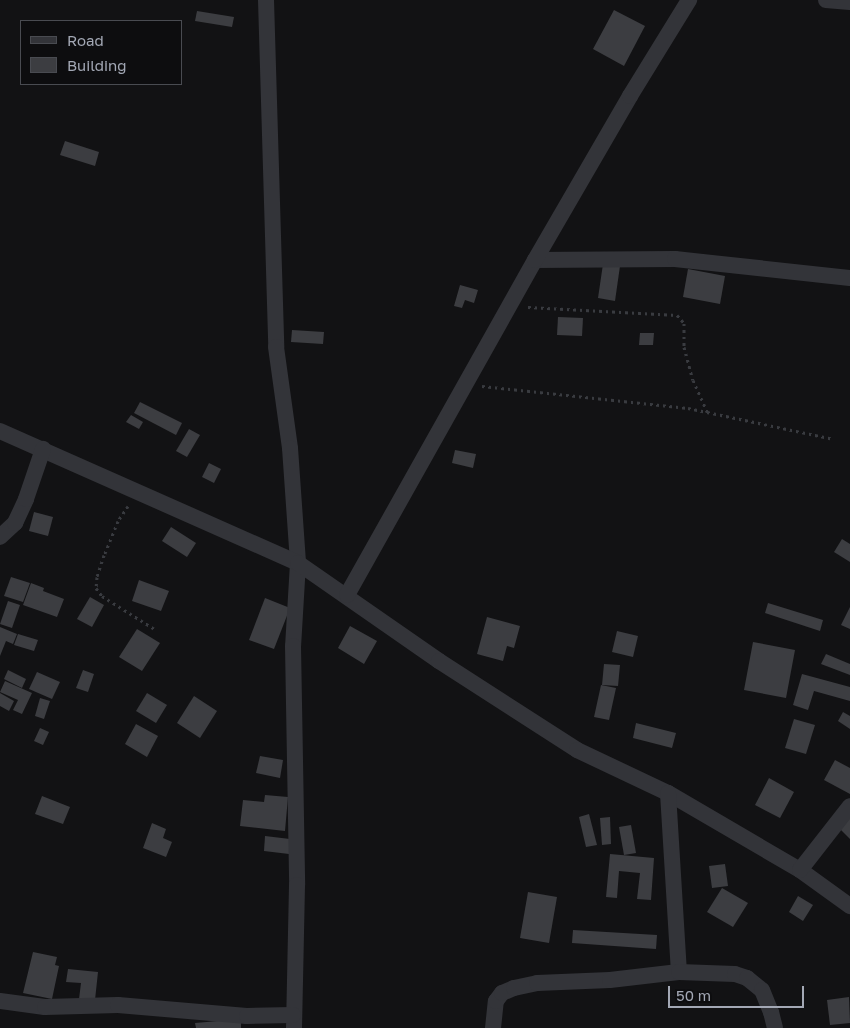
<!DOCTYPE html>
<style>
body{margin:0}
#map{position:relative;width:850px;height:1028px;overflow:hidden;background:#121214;font-family:"Golos Text",sans-serif}
div>[style]{position:absolute}
[style*='--x']{left:calc(var(--x)*1px);top:calc(var(--y)*1px);width:calc(var(--w)*1px);rotate:calc(var(--a)*1deg)}
.building>*{inset:0;background:#3c3d41}
.path>*{height:3px;margin-top:-1.5px;transform-origin:0;background:repeating-linear-gradient(90deg,#393b40 0 2.5px,transparent 0 6.5px)}
.minor>*{height:16px;margin:-8px;padding:0 8px;transform-origin:8px;border-radius:8px;background:#333439}
span{translate:-50% -50%;white-space:nowrap;text-align:center;line-height:1.15;-webkit-text-stroke:4px #0d0d0f;paint-order:stroke}
.legend{position:absolute;left:20px;top:20px;width:162px;height:65px;box-sizing:border-box;background:#0d0d0f;border:1px solid #494b51;margin:0;padding:6px 9px;list-style:none;font-size:15px;color:#a3a8b5}
.legend li{display:flex;align-items:center;gap:10px;height:25px}
.legend b{width:25px;border:1px solid #494b51}
.scale{position:absolute;left:668px;top:986px;width:136px;height:22px;box-sizing:border-box;border:2px solid #a3a8b5;border-top:0;padding-left:6px;font-size:15px;line-height:18px;white-space:nowrap;color:#a3a8b5;-webkit-text-stroke:4px #0d0d0f;paint-order:stroke}
</style>
<div id="map">
<div class="building">
<i style="clip-path:polygon(614px 10px,645px 26px,624px 66px,593px 49px)"></i>
<i style="clip-path:polygon(197px 11px,234px 17px,232px 27px,195px 21px)"></i>
<i style="clip-path:polygon(65px 141px,99px 152px,95px 166px,60px 155px)"></i>
<i style="clip-path:polygon(603px 264px,620px 266px,615px 301px,598px 298px)"></i>
<i style="clip-path:polygon(688px 269px,725px 276px,720px 304px,683px 297px)"></i>
<i style="clip-path:polygon(460px 285px,478px 290px,474px 303px,465px 300px,462px 308px,454px 306px)"></i>
<i style="clip-path:polygon(558px 317px,583px 318px,582px 336px,557px 335px)"></i>
<i style="clip-path:polygon(292px 330px,324px 332px,323px 344px,291px 342px)"></i>
<i style="clip-path:polygon(640px 333px,654px 333px,653px 345px,639px 345px)"></i>
<i style="clip-path:polygon(140px 402px,182px 423px,176px 435px,134px 413px)"></i>
<i style="clip-path:polygon(131px 415px,143px 422px,139px 429px,126px 422px)"></i>
<i style="clip-path:polygon(189px 429px,200px 435px,187px 457px,176px 451px)"></i>
<i style="clip-path:polygon(455px 450px,476px 454px,473px 468px,452px 463px)"></i>
<i style="clip-path:polygon(209px 463px,221px 469px,214px 483px,202px 477px)"></i>
<i style="clip-path:polygon(34px 512px,53px 517px,48px 536px,29px 531px)"></i>
<i style="clip-path:polygon(171px 527px,196px 543px,187px 557px,162px 541px)"></i>
<i style="clip-path:polygon(842px 539px,850px 544px,850px 562px,834px 552px)"></i>
<i style="clip-path:polygon(11px 577px,30px 583px,23px 602px,4px 596px)"></i>
<i style="clip-path:polygon(139px 580px,169px 591px,161px 611px,132px 601px)"></i>
<i style="clip-path:polygon(31px 583px,44px 588px,43px 591px,64px 599px,57px 617px,23px 605px)"></i>
<i style="clip-path:polygon(90px 597px,104px 605px,92px 627px,77px 619px)"></i>
<i style="clip-path:polygon(265px 598px,290px 608px,274px 649px,249px 640px)"></i>
<i style="clip-path:polygon(8px 601px,20px 605px,12px 628px,0 624px)"></i>
<i style="clip-path:polygon(768px 603px,823px 620px,820px 631px,765px 613px)"></i>
<i style="clip-path:polygon(850px 607px,850px 629px,841px 625px)"></i>
<i style="clip-path:polygon(487px 617px,520px 626px,514px 648px,507px 646px,503px 661px,477px 654px)"></i>
<i style="clip-path:polygon(350px 626px,377px 641px,364px 664px,338px 648px)"></i>
<i style="clip-path:polygon(0 627px,17px 634px,13px 644px,6px 641px,0 656px)"></i>
<i style="clip-path:polygon(137px 629px,160px 643px,142px 671px,119px 657px)"></i>
<i style="clip-path:polygon(617px 631px,638px 636px,633px 657px,612px 652px)"></i>
<i style="clip-path:polygon(18px 634px,38px 640px,34px 651px,14px 645px)"></i>
<i style="clip-path:polygon(753px 642px,795px 650px,786px 698px,744px 690px)"></i>
<i style="clip-path:polygon(826px 654px,850px 664px,850px 675px,821px 664px)"></i>
<i style="clip-path:polygon(604px 664px,620px 665px,618px 686px,602px 685px)"></i>
<i style="clip-path:polygon(8px 670px,26px 679px,22px 688px,4px 679px)"></i>
<i style="clip-path:polygon(83px 670px,94px 674px,88px 692px,76px 688px)"></i>
<i style="clip-path:polygon(37px 672px,60px 682px,52px 699px,29px 689px)"></i>
<i style="clip-path:polygon(802px 674px,850px 687px,850px 701px,814px 691px,808px 710px,793px 705px)"></i>
<i style="clip-path:polygon(5px 681px,32px 693px,22px 714px,13px 710px,18px 700px,0 692px)"></i>
<i style="clip-path:polygon(601px 685px,616px 688px,609px 720px,594px 717px)"></i>
<i style="clip-path:polygon(0 693px,14px 701px,9px 711px,0 706px)"></i>
<i style="clip-path:polygon(147px 693px,167px 705px,156px 723px,136px 711px)"></i>
<i style="clip-path:polygon(194px 696px,217px 711px,200px 738px,177px 723px)"></i>
<i style="clip-path:polygon(40px 698px,50px 701px,44px 719px,35px 716px)"></i>
<i style="clip-path:polygon(843px 712px,850px 716px,850px 729px,838px 721px)"></i>
<i style="clip-path:polygon(794px 719px,815px 725px,806px 754px,785px 748px)"></i>
<i style="clip-path:polygon(636px 723px,676px 733px,672px 748px,633px 738px)"></i>
<i style="clip-path:polygon(136px 724px,158px 736px,147px 757px,125px 744px)"></i>
<i style="clip-path:polygon(40px 728px,49px 732px,43px 745px,34px 741px)"></i>
<i style="clip-path:polygon(260px 756px,283px 760px,280px 778px,256px 773px)"></i>
<i style="clip-path:polygon(835px 760px,850px 768px,850px 794px,824px 780px)"></i>
<i style="clip-path:polygon(769px 778px,794px 792px,780px 818px,755px 805px)"></i>
<i style="clip-path:polygon(265px 795px,288px 797px,285px 831px,240px 826px,243px 800px,264px 802px)"></i>
<i style="clip-path:polygon(42px 796px,70px 807px,63px 824px,35px 814px)"></i>
<i style="clip-path:polygon(589px 814px,597px 845px,586px 847px,579px 817px)"></i>
<i style="clip-path:polygon(850px 816px,850px 839px,839px 828px)"></i>
<i style="clip-path:polygon(610px 817px,611px 844px,602px 845px,600px 818px)"></i>
<i style="clip-path:polygon(152px 823px,166px 829px,163px 838px,172px 842px,166px 857px,143px 848px)"></i>
<i style="clip-path:polygon(631px 825px,636px 853px,624px 855px,619px 827px)"></i>
<i style="clip-path:polygon(265px 836px,290px 839px,289px 854px,264px 851px)"></i>
<i style="clip-path:polygon(610px 854px,654px 858px,651px 900px,637px 899px,640px 873px,619px 871px,617px 898px,606px 897px)"></i>
<i style="clip-path:polygon(725px 864px,728px 886px,712px 888px,709px 866px)"></i>
<i style="clip-path:polygon(722px 888px,748px 903px,733px 927px,707px 912px)"></i>
<i style="clip-path:polygon(528px 892px,557px 897px,549px 943px,520px 938px)"></i>
<i style="clip-path:polygon(798px 896px,813px 905px,803px 921px,789px 912px)"></i>
<i style="clip-path:polygon(573px 930px,657px 935px,656px 949px,572px 943px)"></i>
<i style="clip-path:polygon(33px 952px,57px 957px,55px 965px,59px 966px,52px 999px,23px 993px)"></i>
<i style="clip-path:polygon(68px 969px,98px 972px,95px 1000px,79px 999px,81px 983px,66px 982px)"></i>
<i style="clip-path:polygon(849px 997px,850px 1023px,830px 1025px,827px 1000px)"></i>
<i style="clip-path:polygon(241px 1019px,241px 1028px,196px 1028px,195px 1023px)"></i>
</div>
<div class="path">
<i style="--x:528;--y:307;--w:149;--a:3.1"></i>
<i style="--x:677;--y:315;--w:11;--a:49"></i>
<i style="--x:684;--y:323;--w:24;--a:90"></i>
<i style="--x:684;--y:347;--w:34;--a:75"></i>
<i style="--x:693;--y:380;--w:36;--a:66"></i>
<i style="--x:482;--y:386;--w:207;--a:6.1"></i>
<i style="--x:688;--y:408;--w:149;--a:12"></i>
<i style="--x:128;--y:506;--w:18;--a:124"></i>
<i style="--x:118;--y:521;--w:37;--a:112"></i>
<i style="--x:104;--y:555;--w:23;--a:108"></i>
<i style="--x:97;--y:577;--w:11;--a:95"></i>
<i style="--x:96;--y:588;--w:10;--a:53"></i>
<i style="--x:102;--y:596;--w:64;--a:32.2"></i>
</div>
<div class="minor">
<i style="--x:266;--y:0;--w:347;--a:88.3"></i>
<i style="--x:276;--y:347;--w:102;--a:82.1"></i>
<i style="--x:290;--y:448;--w:115;--a:86"></i>
<i style="--x:298;--y:563;--w:83;--a:93.4"></i>
<i style="--x:293;--y:646;--w:239;--a:89"></i>
<i style="--x:297;--y:885;--w:143;--a:91.2"></i>
<i style="--x:826;--y:0;--w:24;--a:5"></i>
<i style="--x:535;--y:260;--w:140;--a:-0.4"></i>
<i style="--x:675;--y:259;--w:176;--a:6.2"></i>
<i style="--x:0;--y:431;--w:326;--a:23.9"></i>
<i style="--x:298;--y:563;--w:172;--a:34.8"></i>
<i style="--x:439;--y:661;--w:164;--a:32.8"></i>
<i style="--x:577;--y:750;--w:101;--a:25.3"></i>
<i style="--x:668;--y:793;--w:153;--a:30.3"></i>
<i style="--x:800;--y:870;--w:62;--a:35.8"></i>
<i style="--x:0;--y:537;--w:21;--a:-43"></i>
<i style="--x:15;--y:523;--w:26;--a:-65"></i>
<i style="--x:26;--y:499;--w:53;--a:-71.2"></i>
<i style="--x:347;--y:595;--w:384;--a:-60.7"></i>
<i style="--x:535;--y:260;--w:190;--a:-59.9"></i>
<i style="--x:630;--y:96;--w:113;--a:-58.4"></i>
<i style="--x:668;--y:793;--w:179;--a:86.5"></i>
<i style="--x:800;--y:870;--w:81;--a:-52"></i>
<i style="--x:0;--y:1001;--w:45;--a:7.6"></i>
<i style="--x:45;--y:1007;--w:73;--a:-1.6"></i>
<i style="--x:118;--y:1005;--w:129;--a:4.9"></i>
<i style="--x:247;--y:1016;--w:46;--a:-1.2"></i>
<i style="--x:493;--y:1028;--w:27;--a:-84"></i>
<i style="--x:496;--y:1001;--w:10;--a:-53"></i>
<i style="--x:502;--y:993;--w:13;--a:-23"></i>
<i style="--x:514;--y:988;--w:24;--a:-12"></i>
<i style="--x:537;--y:983;--w:73;--a:-2.4"></i>
<i style="--x:610;--y:980;--w:69;--a:-6.6"></i>
<i style="--x:679;--y:972;--w:56;--a:2"></i>
<i style="--x:735;--y:974;--w:13;--a:18"></i>
<i style="--x:747;--y:978;--w:19;--a:39"></i>
<i style="--x:762;--y:990;--w:24;--a:68"></i>
<i style="--x:771;--y:1012;--w:16;--a:76"></i>
</div>
<ul class="legend">
<li><b style="height:6px;background:#333439"></b>Road</li>
<li><b style="height:14px;background:#3c3d41"></b>Building</li>
</ul>
<div class="scale">50 m</div>
</div>
